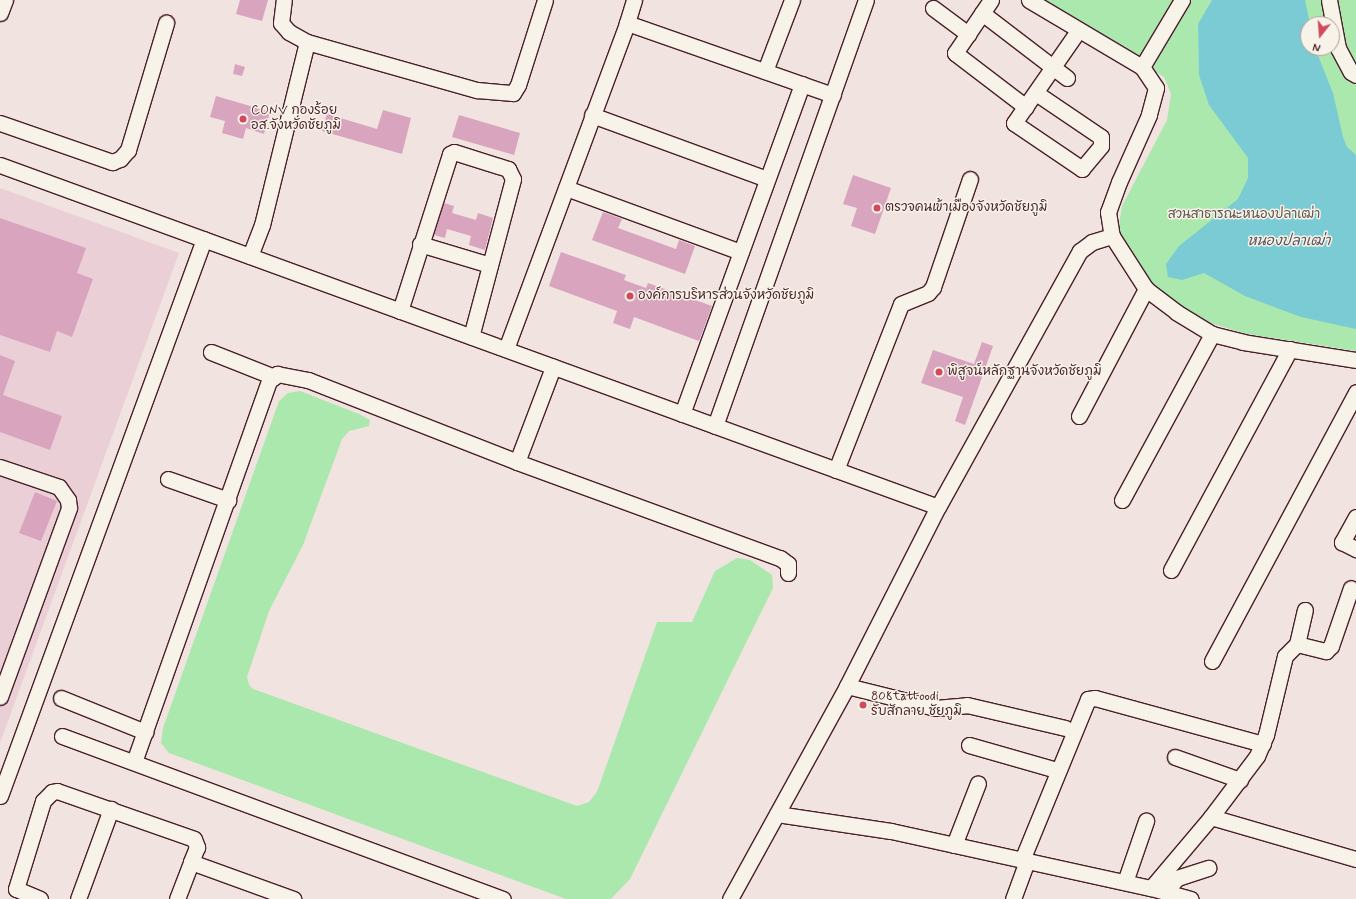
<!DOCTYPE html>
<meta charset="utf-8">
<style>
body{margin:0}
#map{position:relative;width:1356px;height:899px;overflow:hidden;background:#f1e3e0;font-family:Mynerve,"Playpen Sans Thai",sans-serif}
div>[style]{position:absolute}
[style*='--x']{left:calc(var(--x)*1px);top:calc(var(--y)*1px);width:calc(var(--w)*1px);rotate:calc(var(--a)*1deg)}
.built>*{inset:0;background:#ead0d6}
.green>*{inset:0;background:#abe8ae}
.water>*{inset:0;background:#7bcbd5}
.building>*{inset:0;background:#d8a4be}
.roads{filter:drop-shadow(1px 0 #4a1f2b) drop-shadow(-1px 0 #4a1f2b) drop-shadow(0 1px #4a1f2b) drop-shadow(0 -1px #4a1f2b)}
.minor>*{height:15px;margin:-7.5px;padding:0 7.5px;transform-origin:7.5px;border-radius:7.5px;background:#f7f3e8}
.dots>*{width:11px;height:11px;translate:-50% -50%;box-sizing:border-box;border:2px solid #f7f3e8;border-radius:50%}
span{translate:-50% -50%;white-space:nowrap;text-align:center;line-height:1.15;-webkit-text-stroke:3px #f7f3e8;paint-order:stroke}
.poi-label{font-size:13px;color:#4a1f2b}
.left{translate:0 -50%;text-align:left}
.park-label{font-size:13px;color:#62514c}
.water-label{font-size:14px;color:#59535e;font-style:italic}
.north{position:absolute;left:1300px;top:16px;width:40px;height:40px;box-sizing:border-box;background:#f7f3e8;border:1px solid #b29e9c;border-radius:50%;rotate:197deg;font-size:11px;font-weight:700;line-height:16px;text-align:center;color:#4a1f2b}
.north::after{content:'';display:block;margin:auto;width:14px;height:18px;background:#d1495b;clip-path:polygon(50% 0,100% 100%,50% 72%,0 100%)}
</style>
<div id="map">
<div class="built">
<i style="clip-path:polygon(0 188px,179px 253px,0 743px)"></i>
</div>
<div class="green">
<i style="clip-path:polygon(evenodd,1043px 0,1356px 0,1356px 351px,1247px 334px,1210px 323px,1171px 302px,1140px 272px,1121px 241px,1119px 225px,1122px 206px,1167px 120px,1171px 94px,1164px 77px,1043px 0,1308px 24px,1332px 24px,1332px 48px,1308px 48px,1308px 24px)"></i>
<i style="clip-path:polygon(300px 391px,359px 414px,370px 420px,369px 426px,349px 431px,342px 439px,303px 545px,269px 611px,247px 677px,249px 685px,253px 689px,577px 806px,589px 802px,597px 792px,657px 622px,692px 622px,715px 571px,737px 558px,750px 560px,772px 575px,773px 588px,630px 879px,611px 899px,566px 899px,169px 753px,161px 743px,163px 728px,279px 401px,288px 393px)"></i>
</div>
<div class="water">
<i style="clip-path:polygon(1212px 0,1305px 0,1310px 24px,1308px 48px,1315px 48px,1333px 93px,1343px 137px,1347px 147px,1356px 155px,1356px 329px,1301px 317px,1245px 296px,1204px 273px,1182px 280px,1168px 277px,1166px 264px,1179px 246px,1238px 199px,1248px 178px,1248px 158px,1209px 105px,1199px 75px,1198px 24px)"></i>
</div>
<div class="building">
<i style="clip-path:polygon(240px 0,268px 0,262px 21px,236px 14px)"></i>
<i style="clip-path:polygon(235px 64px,245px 67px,242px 76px,233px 74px)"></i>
<i style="clip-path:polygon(216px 96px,270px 112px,264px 134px,246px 128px,243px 139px,222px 133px,225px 121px,210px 117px)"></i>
<i style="clip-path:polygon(383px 110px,411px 118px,402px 154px,322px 131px,327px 114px,377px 129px)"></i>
<i style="clip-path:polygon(459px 115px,520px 133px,514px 155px,452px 137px)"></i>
<i style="clip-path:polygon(853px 175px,891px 188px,875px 234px,851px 226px,857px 208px,843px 204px)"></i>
<i style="clip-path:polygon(444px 203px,454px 206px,452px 213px,476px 220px,478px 213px,493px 218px,485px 250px,469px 245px,471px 236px,447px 229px,445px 238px,434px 235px)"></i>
<i style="clip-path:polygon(603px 212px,622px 219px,618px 228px,676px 249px,679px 240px,695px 246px,685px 274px,592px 240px)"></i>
<i style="clip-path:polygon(0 218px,86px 248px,77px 273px,93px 279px,72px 337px,57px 331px,50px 352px,0 335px)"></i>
<i style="clip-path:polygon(561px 252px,626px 275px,624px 280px,646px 288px,648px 283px,712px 306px,699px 341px,634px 317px,630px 329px,613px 323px,617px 311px,549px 286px)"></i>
<i style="clip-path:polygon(982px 342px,993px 346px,965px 425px,955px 421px,963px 397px,921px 383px,933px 350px,974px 364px)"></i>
<i style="clip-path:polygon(0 355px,15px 361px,3px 395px,62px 416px,50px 450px,0 432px)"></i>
<i style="clip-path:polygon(35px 492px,57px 501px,41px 541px,19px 533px)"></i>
</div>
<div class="roads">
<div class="minor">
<i style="--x:991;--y:0;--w:64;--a:124.2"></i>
<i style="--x:955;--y:53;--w:89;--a:37.3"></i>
<i style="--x:1029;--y:0;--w:131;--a:30.7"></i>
<i style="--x:1142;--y:67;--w:25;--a:56"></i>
<i style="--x:1156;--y:88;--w:28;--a:105"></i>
<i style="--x:1149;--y:115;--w:73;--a:114.1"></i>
<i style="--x:1119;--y:182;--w:32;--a:110"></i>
<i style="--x:1108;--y:212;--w:24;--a:81"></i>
<i style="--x:1112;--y:236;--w:63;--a:57.3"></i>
<i style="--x:1146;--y:289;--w:38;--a:37"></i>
<i style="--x:1176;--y:312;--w:42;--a:31.4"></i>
<i style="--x:1212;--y:334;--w:32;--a:14"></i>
<i style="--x:1243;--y:342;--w:114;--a:9.1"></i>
<i style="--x:1329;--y:0;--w:49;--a:79.4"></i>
<i style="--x:1338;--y:48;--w:27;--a:62"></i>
<i style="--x:1351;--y:72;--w:6;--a:31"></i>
<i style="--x:933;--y:8;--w:44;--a:36.6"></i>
<i style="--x:0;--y:13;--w:14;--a:-69"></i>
<i style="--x:982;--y:13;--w:107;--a:37.4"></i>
<i style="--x:627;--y:23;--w:24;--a:-73"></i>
<i style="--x:307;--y:42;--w:177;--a:15.8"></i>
<i style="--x:477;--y:90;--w:36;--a:5"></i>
<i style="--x:513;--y:93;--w:9;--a:-58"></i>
<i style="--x:518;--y:85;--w:89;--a:-72.4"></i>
<i style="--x:1142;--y:67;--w:78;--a:-59.2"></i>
<i style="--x:765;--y:71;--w:76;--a:-69.2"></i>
<i style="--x:1036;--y:93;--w:78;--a:34.1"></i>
<i style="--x:1101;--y:137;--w:9;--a:90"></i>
<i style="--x:1101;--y:146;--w:30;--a:130"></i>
<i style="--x:1082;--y:169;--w:82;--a:-145.9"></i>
<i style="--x:1014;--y:123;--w:112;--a:-55.2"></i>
<i style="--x:592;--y:115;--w:186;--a:20.1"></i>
<i style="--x:0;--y:123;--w:119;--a:19.2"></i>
<i style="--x:112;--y:162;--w:9;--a:-21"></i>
<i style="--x:120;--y:159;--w:12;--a:-48"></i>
<i style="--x:128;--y:150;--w:133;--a:-73.3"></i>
<i style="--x:0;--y:165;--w:998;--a:20.03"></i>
<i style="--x:566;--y:188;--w:186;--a:20.1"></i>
<i style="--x:420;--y:244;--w:73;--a:16.7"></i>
<i style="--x:250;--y:256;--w:33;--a:-69"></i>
<i style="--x:262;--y:225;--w:188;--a:-76.2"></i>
<i style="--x:307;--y:42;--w:21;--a:-151"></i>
<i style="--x:289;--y:32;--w:12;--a:-132"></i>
<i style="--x:281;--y:23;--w:23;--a:-83"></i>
<i style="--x:400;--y:311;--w:165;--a:-72.3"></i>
<i style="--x:450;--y:154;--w:4;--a:-27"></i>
<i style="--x:454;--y:152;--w:57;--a:17.5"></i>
<i style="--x:508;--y:169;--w:11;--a:63"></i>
<i style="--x:513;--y:179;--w:163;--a:104.9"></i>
<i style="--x:506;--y:349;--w:348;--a:-69.6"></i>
<i style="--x:627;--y:23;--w:218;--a:19.3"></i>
<i style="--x:211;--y:352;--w:68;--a:21.6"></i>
<i style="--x:682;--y:414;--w:351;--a:-70"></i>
<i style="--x:1079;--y:416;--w:144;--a:-62.2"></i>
<i style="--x:715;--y:426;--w:452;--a:-70.5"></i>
<i style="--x:517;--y:462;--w:102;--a:-69.2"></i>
<i style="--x:0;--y:467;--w:62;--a:18.7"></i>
<i style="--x:59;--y:487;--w:16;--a:55"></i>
<i style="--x:68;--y:500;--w:8;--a:83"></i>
<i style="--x:69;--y:508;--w:201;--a:110.1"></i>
<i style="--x:836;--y:470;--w:178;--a:-68.6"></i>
<i style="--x:901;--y:304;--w:29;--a:-22"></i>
<i style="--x:928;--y:293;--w:8;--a:-50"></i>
<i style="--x:933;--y:287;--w:114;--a:-71.1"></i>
<i style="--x:168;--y:479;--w:64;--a:19.3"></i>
<i style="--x:1122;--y:500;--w:189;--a:-61.5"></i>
<i style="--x:1356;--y:517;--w:29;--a:119"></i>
<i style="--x:1342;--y:542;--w:16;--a:27"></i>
<i style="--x:1171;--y:570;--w:251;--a:-61.7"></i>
<i style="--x:1297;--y:644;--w:35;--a:-77"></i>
<i style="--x:1212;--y:661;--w:305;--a:-61.8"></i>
<i style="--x:847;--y:686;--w:91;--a:14"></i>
<i style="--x:935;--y:708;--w:32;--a:-5"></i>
<i style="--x:967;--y:705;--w:101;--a:13.2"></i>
<i style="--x:61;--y:698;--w:91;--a:22"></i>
<i style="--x:62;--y:736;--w:470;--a:20.3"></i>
<i style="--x:969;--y:745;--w:91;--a:15.9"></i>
<i style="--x:1175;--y:757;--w:69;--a:19.5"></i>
<i style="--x:134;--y:762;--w:404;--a:-70.5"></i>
<i style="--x:269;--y:381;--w:11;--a:-41"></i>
<i style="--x:277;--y:374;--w:32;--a:11"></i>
<i style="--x:308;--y:380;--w:225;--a:21.4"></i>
<i style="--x:517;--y:462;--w:280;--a:20.1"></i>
<i style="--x:780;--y:558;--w:10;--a:37"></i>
<i style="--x:788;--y:564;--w:9;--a:90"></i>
<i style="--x:0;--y:796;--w:593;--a:-69.88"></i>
<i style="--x:777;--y:814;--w:115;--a:8.5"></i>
<i style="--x:891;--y:831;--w:266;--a:12.4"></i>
<i style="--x:1151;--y:888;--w:41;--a:15.4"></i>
<i style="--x:1211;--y:817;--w:151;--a:16.2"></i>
<i style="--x:954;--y:845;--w:66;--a:-68.8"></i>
<i style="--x:1022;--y:860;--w:174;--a:-67.7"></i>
<i style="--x:1088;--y:699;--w:7;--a:-8"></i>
<i style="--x:1095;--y:698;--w:174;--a:15.3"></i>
<i style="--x:1125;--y:882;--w:65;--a:-71"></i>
<i style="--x:1151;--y:888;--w:93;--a:-49.8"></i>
<i style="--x:1211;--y:817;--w:76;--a:-53"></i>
<i style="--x:1257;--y:756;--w:23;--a:-67"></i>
<i style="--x:1266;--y:735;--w:81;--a:-76.5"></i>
<i style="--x:1285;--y:656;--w:17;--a:-45"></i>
<i style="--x:1297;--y:644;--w:30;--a:14"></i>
<i style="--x:1326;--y:651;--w:7;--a:-45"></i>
<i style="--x:1331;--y:646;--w:61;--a:-71"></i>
<i style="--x:1165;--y:892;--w:18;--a:-49"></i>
<i style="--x:1177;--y:878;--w:33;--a:-18"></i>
<i style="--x:40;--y:899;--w:26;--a:-157"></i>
<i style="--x:16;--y:889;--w:92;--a:-72.9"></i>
<i style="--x:43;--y:801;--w:13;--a:-45"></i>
<i style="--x:52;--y:792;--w:5;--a:-11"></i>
<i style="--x:57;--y:791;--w:145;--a:19.3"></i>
<i style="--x:194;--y:839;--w:9;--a:69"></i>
<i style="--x:197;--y:847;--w:16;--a:112"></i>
<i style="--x:78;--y:899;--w:96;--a:-69.9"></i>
<i style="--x:177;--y:899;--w:40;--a:-69"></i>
<i style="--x:191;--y:862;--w:109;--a:19.9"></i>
<i style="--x:730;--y:899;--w:243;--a:-61.2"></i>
<i style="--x:847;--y:686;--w:201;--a:-63.1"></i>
<i style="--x:938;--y:507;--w:293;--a:-61"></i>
<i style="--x:1080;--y:251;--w:15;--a:-37"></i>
<i style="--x:1092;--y:242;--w:21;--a:-17"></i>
<i style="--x:1013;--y:899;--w:40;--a:-69.8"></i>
</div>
</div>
<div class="dots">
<i style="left:243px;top:119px;background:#d1495b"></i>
<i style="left:877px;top:208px;background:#d1495b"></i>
<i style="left:630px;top:296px;background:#d1495b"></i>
<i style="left:939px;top:372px;background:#d1495b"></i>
<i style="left:863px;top:705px;background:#d1495b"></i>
</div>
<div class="poi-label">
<span class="left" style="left:251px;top:119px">CONV กองร้อย<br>อส.จังหวัดชัยภูมิ</span>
<span class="left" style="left:885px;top:208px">ตรวจคนเข้าเมืองจังหวัดชัยภูมิ</span>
<span class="left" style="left:638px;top:296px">องค์การบริหารส่วนจังหวัดชัยภูมิ</span>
<span class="left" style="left:947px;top:372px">พิสูจน์หลักฐานจังหวัดชัยภูมิ</span>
<span class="left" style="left:871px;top:705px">808tattoodi<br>รับสักลาย ชัยภูมิ</span>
</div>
<div class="park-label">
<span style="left:1244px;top:215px">สวนสาธารณะหนองปลาเฒ่า</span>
</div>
<div class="water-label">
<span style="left:1289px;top:241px">หนองปลาเฒ่า</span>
</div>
<div class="north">N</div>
</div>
